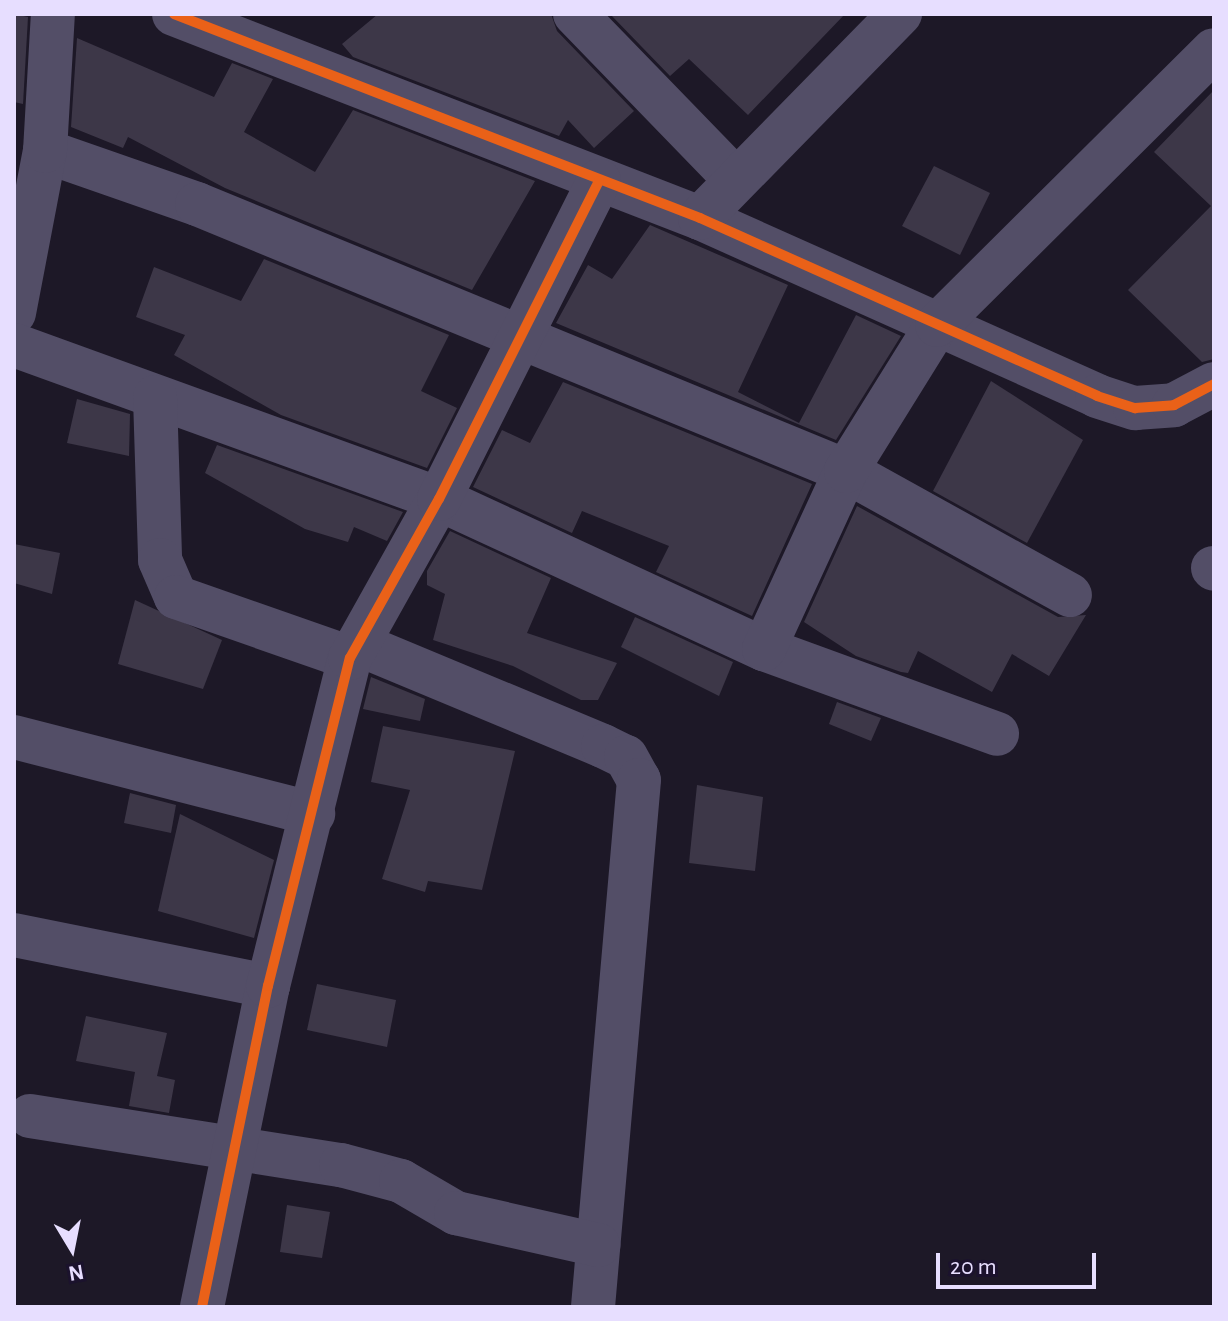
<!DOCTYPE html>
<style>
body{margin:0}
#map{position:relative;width:1228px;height:1321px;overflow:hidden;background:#1d1827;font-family:"Alegreya Sans",sans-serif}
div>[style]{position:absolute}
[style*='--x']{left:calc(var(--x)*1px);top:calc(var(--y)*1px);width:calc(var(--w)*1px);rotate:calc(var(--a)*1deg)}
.building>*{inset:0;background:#3d3748}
.minor>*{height:44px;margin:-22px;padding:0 22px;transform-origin:22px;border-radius:22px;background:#534e67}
.cycleway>*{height:10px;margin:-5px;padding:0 5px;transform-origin:5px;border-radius:5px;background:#ea6118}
span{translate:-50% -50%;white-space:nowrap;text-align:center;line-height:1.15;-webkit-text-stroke:7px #1b122d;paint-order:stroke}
.frame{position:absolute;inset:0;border:16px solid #e7deff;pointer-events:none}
.north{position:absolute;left:32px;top:1209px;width:80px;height:80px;-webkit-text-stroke:6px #1b122d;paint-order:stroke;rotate:170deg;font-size:22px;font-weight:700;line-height:32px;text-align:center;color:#e7deff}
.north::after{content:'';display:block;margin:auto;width:28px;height:36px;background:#e7deff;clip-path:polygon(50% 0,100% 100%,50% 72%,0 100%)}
.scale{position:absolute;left:936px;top:1253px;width:160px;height:36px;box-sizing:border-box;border:4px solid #e7deff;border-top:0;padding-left:10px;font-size:24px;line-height:28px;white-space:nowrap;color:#e7deff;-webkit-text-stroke:6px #1b122d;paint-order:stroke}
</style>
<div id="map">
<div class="building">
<i style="clip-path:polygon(14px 14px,28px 17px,23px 104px,14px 102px)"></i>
<i style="clip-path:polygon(378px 14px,551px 14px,557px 31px,634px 111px,594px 148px,568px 120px,559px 136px,353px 57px,342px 44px)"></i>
<i style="clip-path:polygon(610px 14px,845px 14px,748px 115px,689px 59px,670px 76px)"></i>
<i style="clip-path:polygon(77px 38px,214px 97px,232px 63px,273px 79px,244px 132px,315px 172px,353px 110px,535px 181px,472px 290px,225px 188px,128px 137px,123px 148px,71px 127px)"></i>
<i style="clip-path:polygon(1214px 90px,1214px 359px,1202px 362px,1128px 290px,1211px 206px,1154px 152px)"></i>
<i style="clip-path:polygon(934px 166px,990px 193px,960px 255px,902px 226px)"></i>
<i style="clip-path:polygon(650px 225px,788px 285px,738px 392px,799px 423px,856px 315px,901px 336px,836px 440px,556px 323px,588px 265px,612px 279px)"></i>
<i style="clip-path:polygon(264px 259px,449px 335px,421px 391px,457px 408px,427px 468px,281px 415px,174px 355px,185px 335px,136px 317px,154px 267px,241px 301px)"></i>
<i style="clip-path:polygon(991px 381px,1083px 440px,1027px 543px,933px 491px)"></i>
<i style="clip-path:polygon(563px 382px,812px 484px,752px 616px,656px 572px,669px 546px,582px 511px,572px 533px,473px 487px,502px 430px,530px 443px)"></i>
<i style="clip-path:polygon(77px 399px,130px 414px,129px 456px,67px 443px)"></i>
<i style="clip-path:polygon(217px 445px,403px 512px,387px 541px,354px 527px,348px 542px,305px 529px,205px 473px)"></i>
<i style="clip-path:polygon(857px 506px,1058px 617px,1086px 615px,1049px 676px,1012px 654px,992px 692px,918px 651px,908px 673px,901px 672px,856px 656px,804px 622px)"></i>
<i style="clip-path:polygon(450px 531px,551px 578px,527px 633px,617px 663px,598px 700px,581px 700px,513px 666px,433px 640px,445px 594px,427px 585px,427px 571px)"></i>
<i style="clip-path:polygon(14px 544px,60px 553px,52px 594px,14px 583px)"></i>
<i style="clip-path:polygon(135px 600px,222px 640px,203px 689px,118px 664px)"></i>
<i style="clip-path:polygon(635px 617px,733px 662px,719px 696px,621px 647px)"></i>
<i style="clip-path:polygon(371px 677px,425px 699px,420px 721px,363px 709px)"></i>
<i style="clip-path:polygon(837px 702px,881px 718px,871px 741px,829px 724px)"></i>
<i style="clip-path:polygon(383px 726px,515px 751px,482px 890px,428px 881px,425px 892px,382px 879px,410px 790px,371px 782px)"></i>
<i style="clip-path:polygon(697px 785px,763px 797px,755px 871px,689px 863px)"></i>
<i style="clip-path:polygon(130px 793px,176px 805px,171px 833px,124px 823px)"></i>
<i style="clip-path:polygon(180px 814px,274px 860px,254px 938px,158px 911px)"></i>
<i style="clip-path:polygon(317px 984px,396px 1000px,387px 1047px,307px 1030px)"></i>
<i style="clip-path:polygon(86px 1016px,167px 1033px,157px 1076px,175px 1080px,169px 1113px,129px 1106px,135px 1072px,76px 1061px)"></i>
<i style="clip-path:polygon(287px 1205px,330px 1212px,322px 1258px,280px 1252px)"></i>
</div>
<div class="minor">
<i style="--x:174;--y:14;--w:564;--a:21.2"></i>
<i style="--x:700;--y:218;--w:435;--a:24.1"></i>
<i style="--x:1097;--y:396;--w:40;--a:18"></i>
<i style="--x:1135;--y:408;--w:39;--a:-4"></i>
<i style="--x:1174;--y:405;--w:45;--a:-27.7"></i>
<i style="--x:575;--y:14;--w:230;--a:45.9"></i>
<i style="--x:45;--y:151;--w:161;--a:19.2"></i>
<i style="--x:197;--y:204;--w:702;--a:22.36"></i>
<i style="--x:846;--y:471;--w:256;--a:29"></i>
<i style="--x:700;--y:218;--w:286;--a:-45.6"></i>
<i style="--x:14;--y:313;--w:165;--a:-79.2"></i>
<i style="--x:45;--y:151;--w:137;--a:-86.7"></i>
<i style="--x:14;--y:345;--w:452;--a:19.9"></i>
<i style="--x:439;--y:499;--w:358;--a:24.8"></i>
<i style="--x:764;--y:649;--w:248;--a:20"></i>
<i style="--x:155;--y:397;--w:163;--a:88.2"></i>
<i style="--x:160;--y:560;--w:40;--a:66.6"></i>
<i style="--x:176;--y:597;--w:184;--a:19.3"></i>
<i style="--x:1213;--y:568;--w:1;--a:45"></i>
<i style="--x:358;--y:644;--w:265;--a:22.6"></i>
<i style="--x:603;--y:746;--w:25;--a:26"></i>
<i style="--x:626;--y:757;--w:26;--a:61"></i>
<i style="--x:639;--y:780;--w:529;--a:94.99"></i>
<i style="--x:764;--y:649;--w:196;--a:-65.3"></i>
<i style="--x:846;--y:471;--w:172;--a:-58.1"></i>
<i style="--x:937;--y:325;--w:390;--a:-44.8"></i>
<i style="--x:14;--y:737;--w:309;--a:14.4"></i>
<i style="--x:14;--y:935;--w:259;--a:11.4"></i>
<i style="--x:30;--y:1116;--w:315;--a:9"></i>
<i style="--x:341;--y:1165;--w:62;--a:14.9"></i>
<i style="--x:401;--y:1181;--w:64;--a:30.2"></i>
<i style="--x:456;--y:1213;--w:146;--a:12.7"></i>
<i style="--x:202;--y:1307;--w:328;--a:-78.4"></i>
<i style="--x:268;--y:986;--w:338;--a:-76"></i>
<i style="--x:350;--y:658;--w:182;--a:-60.8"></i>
<i style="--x:439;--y:499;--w:356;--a:-63.3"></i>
</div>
<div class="cycleway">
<i style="--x:174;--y:14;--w:564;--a:21.2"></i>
<i style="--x:700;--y:218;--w:435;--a:24.1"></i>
<i style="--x:1097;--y:396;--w:40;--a:18"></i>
<i style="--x:1135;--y:408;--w:39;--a:-4"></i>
<i style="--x:1174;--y:405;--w:45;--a:-27.7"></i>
<i style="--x:202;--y:1307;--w:328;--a:-78.4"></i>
<i style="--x:268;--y:986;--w:338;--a:-76"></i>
<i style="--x:350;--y:658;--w:182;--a:-60.8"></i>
<i style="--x:439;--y:499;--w:356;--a:-63.3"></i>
</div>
<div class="frame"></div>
<div class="north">N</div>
<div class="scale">20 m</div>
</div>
